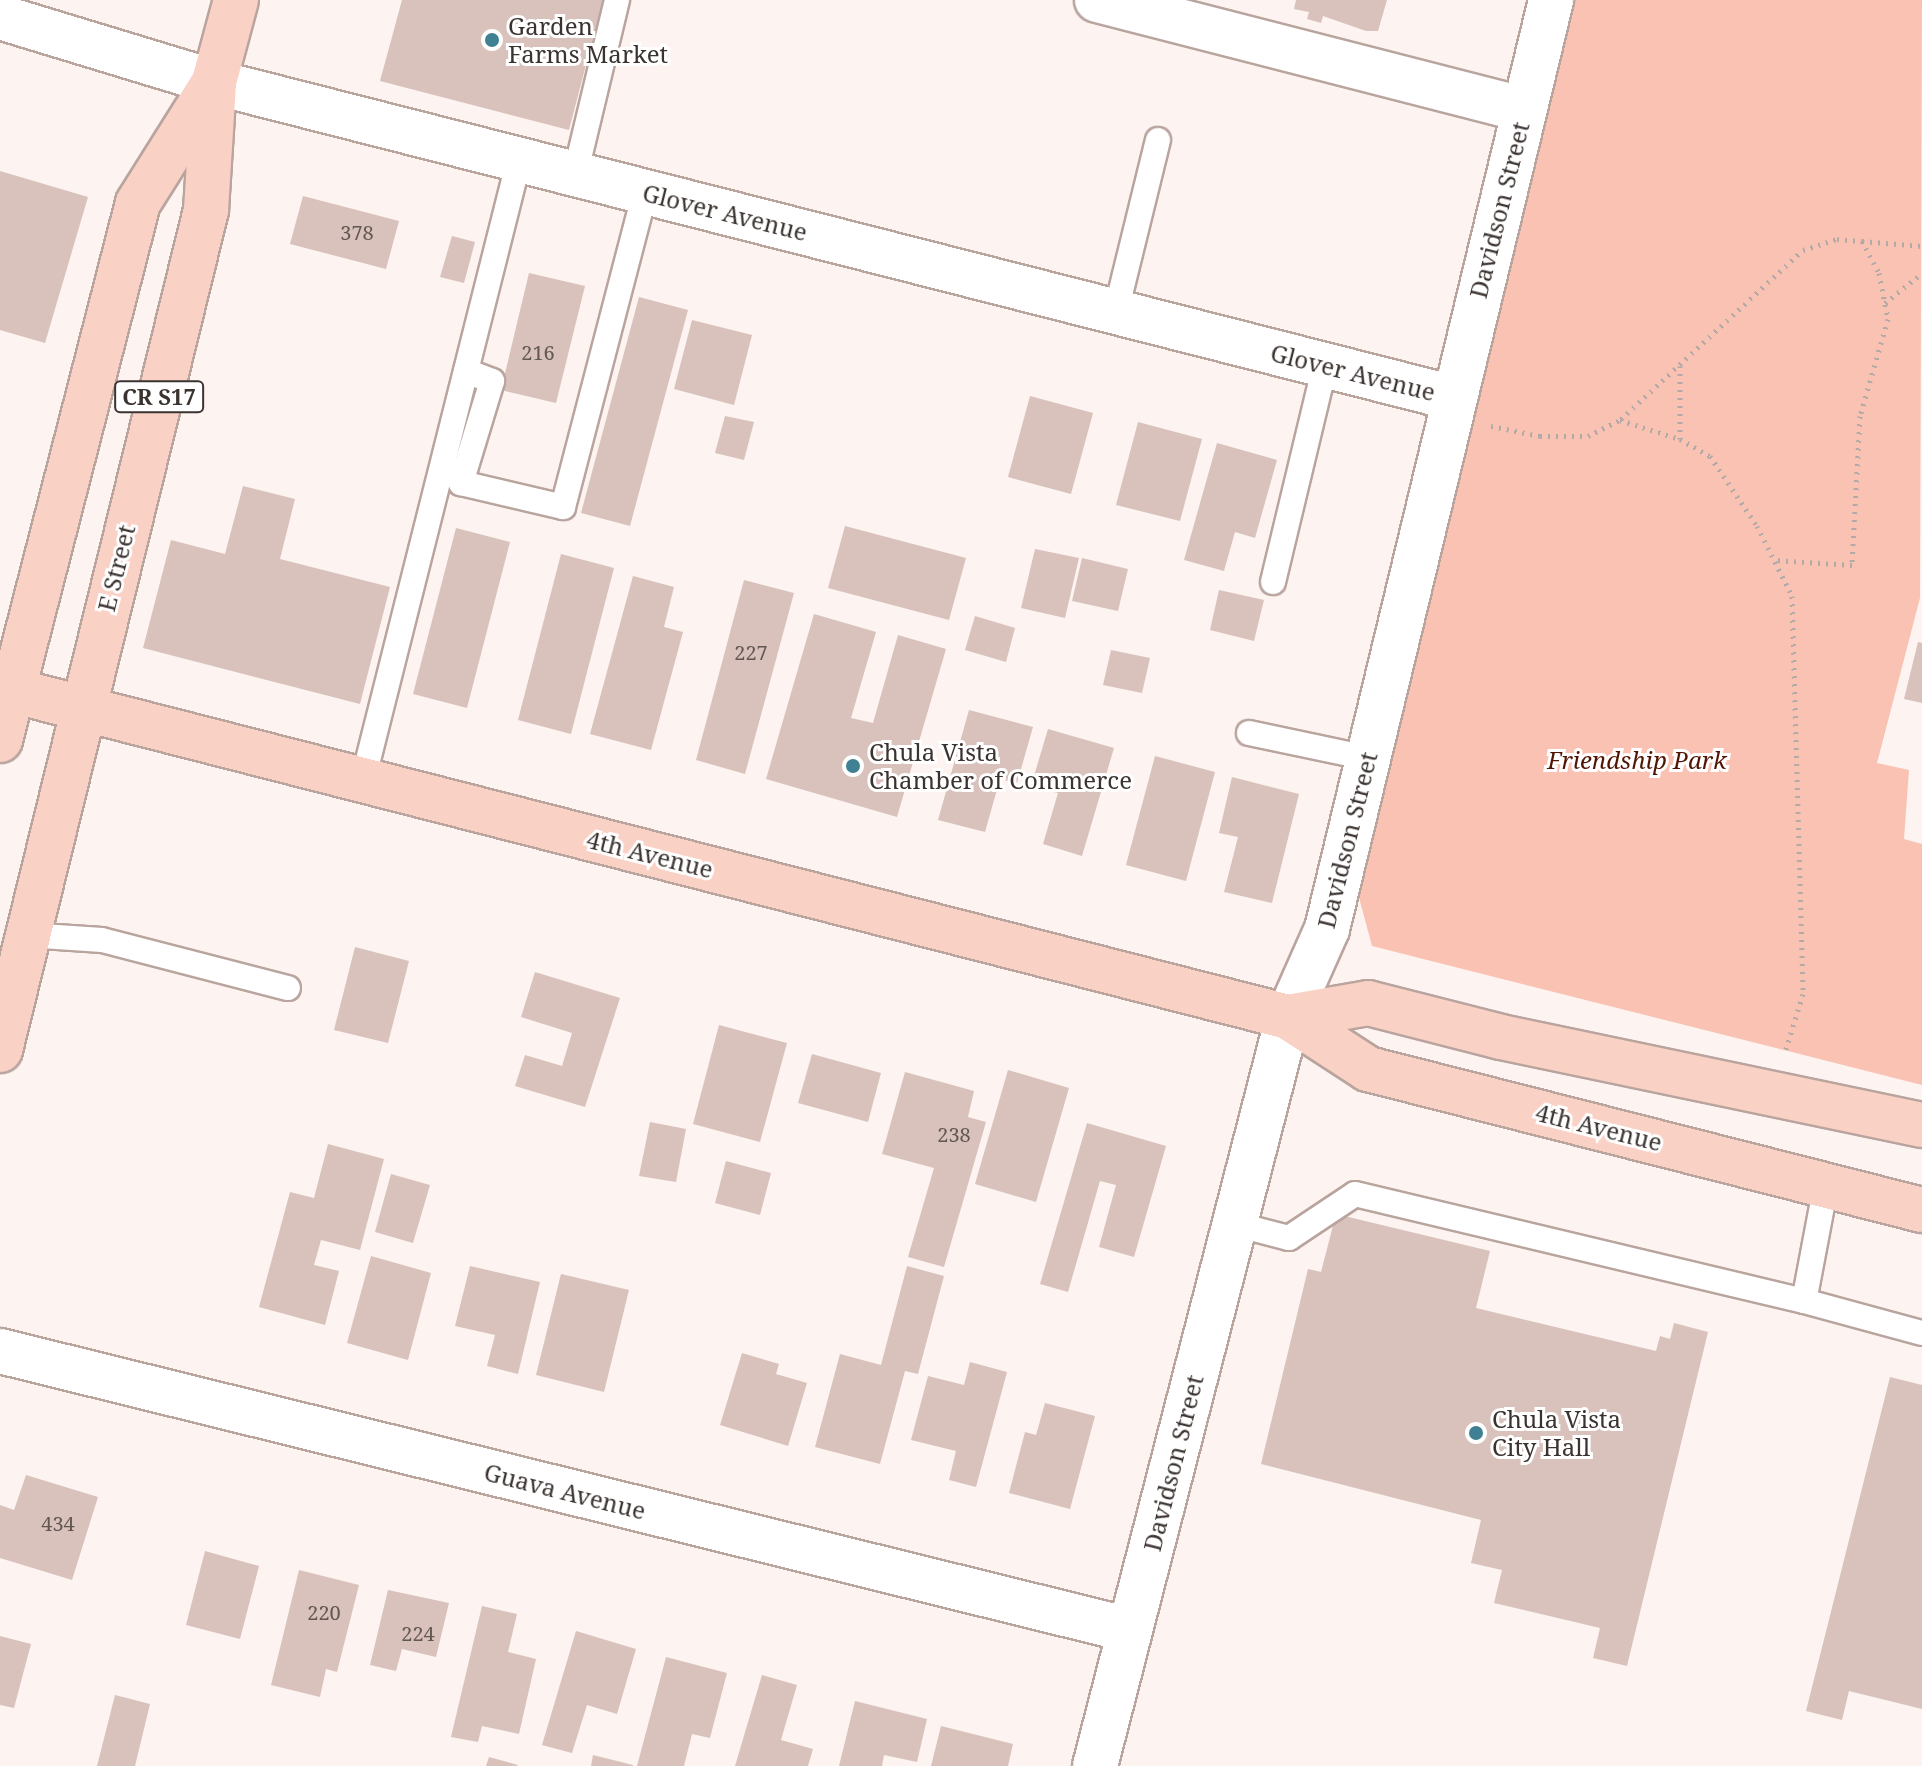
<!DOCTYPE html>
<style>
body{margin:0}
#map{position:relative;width:1922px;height:1766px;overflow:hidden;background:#fdf3f1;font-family:"Noto Serif",serif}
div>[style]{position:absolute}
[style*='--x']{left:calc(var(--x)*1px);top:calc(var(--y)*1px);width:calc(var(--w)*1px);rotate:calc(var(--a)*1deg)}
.green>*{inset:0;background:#fac2b2}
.building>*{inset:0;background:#d8c2bb}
.path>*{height:5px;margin-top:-2.5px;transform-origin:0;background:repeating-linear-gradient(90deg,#b3aaa7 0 2px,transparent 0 8px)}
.roads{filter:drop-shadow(2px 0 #b9a49e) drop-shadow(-2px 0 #b9a49e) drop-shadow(0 2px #b9a49e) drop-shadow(0 -2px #b9a49e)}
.service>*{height:24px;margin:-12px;padding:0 12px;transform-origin:12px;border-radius:12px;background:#fff}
.minor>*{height:44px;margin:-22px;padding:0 22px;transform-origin:22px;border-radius:22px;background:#fff}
.tertiary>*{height:44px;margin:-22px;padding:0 22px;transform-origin:22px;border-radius:22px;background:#fff}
.primary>*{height:44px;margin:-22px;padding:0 22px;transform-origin:22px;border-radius:22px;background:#fad1c5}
.dots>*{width:22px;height:22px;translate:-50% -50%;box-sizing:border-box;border:4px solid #fff;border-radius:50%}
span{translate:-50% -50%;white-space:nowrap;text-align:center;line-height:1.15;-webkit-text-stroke:6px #fff;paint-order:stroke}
.number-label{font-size:20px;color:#625753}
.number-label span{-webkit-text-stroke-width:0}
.shield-label span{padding:2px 6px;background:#fff;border:2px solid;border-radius:6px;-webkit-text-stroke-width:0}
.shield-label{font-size:22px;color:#3b3330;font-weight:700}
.poi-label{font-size:24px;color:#3b3330}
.left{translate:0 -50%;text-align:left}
.street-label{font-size:24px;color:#3b3330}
.park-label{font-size:24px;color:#511503;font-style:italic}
</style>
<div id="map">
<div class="green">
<i style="clip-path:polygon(1573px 0,1922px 0,1920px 598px,1877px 763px,1909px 770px,1904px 839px,1922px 844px,1922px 1085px,1372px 946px,1357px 890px)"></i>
</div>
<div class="building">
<i style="clip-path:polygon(402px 0,603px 0,569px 130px,380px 81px)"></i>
<i style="clip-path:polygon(1296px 0,1387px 0,1378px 31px,1366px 31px,1323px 16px,1321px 23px,1307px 19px,1309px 12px,1294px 9px)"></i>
<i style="clip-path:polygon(0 171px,88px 197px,45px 343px,0 330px)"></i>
<i style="clip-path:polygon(303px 196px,399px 221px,386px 269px,290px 244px)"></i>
<i style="clip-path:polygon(452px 236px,475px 242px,464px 283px,440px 277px)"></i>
<i style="clip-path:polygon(529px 273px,585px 286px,556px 403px,501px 390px)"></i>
<i style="clip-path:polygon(639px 297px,688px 310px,630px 526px,581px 513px)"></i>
<i style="clip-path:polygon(692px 320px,752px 335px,734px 405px,674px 389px)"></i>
<i style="clip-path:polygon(1030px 396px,1093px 413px,1071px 494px,1008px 477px)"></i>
<i style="clip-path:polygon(725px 416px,754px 422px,744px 460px,715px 453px)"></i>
<i style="clip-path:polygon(1138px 422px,1202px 439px,1180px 521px,1116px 505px)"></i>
<i style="clip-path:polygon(1217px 443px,1277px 460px,1255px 538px,1235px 532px,1224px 571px,1184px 560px)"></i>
<i style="clip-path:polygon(243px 486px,295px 499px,280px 559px,390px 587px,360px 704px,143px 648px,171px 540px,225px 554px)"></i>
<i style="clip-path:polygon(845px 526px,966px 558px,949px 620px,828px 588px)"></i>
<i style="clip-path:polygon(456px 528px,510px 542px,467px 708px,413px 694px)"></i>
<i style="clip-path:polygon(1035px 549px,1079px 558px,1065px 618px,1021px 608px)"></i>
<i style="clip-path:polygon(561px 554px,614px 568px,571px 734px,518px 720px)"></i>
<i style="clip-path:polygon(1082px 558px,1128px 569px,1118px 611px,1072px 601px)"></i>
<i style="clip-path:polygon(633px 576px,674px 587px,664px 627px,683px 632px,651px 750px,590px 734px)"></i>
<i style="clip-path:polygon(744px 580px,794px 593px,745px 774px,696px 760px)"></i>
<i style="clip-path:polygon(1219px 590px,1264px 600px,1254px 641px,1210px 630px)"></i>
<i style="clip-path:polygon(814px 614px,876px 632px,851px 718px,873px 723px,898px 635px,946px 649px,897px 817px,766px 779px)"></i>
<i style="clip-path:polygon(975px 616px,1015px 628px,1006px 662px,965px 650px)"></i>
<i style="clip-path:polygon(1918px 642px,1922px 643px,1922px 703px,1904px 699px)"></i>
<i style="clip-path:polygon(1111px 650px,1150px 658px,1142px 693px,1103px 685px)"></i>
<i style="clip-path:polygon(969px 710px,1033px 727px,1017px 783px,1000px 779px,985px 832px,938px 820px)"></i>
<i style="clip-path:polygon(1048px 729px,1114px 748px,1082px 856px,1043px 844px,1058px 793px,1031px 786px)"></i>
<i style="clip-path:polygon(1155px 756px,1215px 772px,1186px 881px,1126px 865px)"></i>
<i style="clip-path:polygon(1232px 777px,1299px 794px,1272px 903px,1224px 892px,1238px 837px,1219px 833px)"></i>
<i style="clip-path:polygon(355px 947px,409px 961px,388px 1043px,334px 1030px)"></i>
<i style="clip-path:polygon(535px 972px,620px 998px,585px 1107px,515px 1086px,525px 1055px,562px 1066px,572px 1033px,521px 1017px)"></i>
<i style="clip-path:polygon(719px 1025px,787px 1043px,760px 1142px,693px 1124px)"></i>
<i style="clip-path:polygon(812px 1054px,881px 1073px,868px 1122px,798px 1103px)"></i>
<i style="clip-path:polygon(1008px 1070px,1069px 1088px,1036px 1202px,975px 1184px)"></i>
<i style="clip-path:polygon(905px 1072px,974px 1091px,968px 1117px,986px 1122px,944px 1267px,908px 1257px,934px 1168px,882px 1154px)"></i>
<i style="clip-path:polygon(650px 1122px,686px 1129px,676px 1182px,639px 1176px)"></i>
<i style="clip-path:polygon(1087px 1123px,1166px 1146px,1134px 1257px,1099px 1247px,1116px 1185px,1100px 1181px,1068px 1292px,1040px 1284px)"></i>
<i style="clip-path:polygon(328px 1144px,384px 1159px,360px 1250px,321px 1240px,314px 1265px,339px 1271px,325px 1325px,259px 1307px,290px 1192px,314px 1198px)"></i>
<i style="clip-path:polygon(726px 1161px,771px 1173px,760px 1215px,715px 1203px)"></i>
<i style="clip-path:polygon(391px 1174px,430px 1185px,413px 1243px,375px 1232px)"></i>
<i style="clip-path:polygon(1336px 1214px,1490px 1251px,1476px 1308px,1656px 1351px,1660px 1336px,1670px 1339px,1674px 1323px,1708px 1332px,1627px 1666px,1593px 1658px,1600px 1628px,1494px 1603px,1502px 1570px,1471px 1563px,1481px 1520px,1261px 1464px,1308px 1269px,1321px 1272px)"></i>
<i style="clip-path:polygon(371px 1256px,431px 1273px,408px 1360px,347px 1343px)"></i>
<i style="clip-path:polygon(470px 1266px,540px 1282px,518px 1374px,487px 1366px,495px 1335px,455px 1326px)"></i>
<i style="clip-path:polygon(907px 1266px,944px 1276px,918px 1374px,905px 1371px,880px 1464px,815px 1447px,840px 1354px,881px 1365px)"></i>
<i style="clip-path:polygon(561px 1274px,629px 1290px,604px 1392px,536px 1375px)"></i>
<i style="clip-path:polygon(742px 1353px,779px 1364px,776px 1374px,807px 1383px,788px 1446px,720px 1425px)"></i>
<i style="clip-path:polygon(970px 1362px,1007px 1372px,976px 1487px,949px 1480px,956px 1451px,911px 1440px,928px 1376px,964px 1385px)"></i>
<i style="clip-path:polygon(1890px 1377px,1922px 1385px,1922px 1709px,1849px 1691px,1842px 1720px,1806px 1711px)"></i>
<i style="clip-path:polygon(1045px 1403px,1095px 1416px,1070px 1509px,1009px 1493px,1025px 1432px,1036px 1435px)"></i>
<i style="clip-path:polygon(26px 1475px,98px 1497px,72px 1580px,0 1558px,0 1505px,14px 1510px)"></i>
<i style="clip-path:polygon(205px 1551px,259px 1566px,240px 1639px,186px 1625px)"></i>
<i style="clip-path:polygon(299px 1570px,359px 1585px,337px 1672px,326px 1669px,320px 1697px,271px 1685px)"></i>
<i style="clip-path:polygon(388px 1590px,449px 1603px,436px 1657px,402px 1649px,396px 1671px,370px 1665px)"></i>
<i style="clip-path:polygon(482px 1606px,517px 1614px,508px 1652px,536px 1659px,519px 1734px,482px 1726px,478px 1742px,451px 1737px)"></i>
<i style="clip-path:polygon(576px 1631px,636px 1649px,617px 1714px,587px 1705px,572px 1753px,542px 1745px)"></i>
<i style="clip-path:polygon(0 1636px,31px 1644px,14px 1708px,0 1705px)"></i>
<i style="clip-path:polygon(666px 1657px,727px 1673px,710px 1738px,692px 1734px,684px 1766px,637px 1766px)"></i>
<i style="clip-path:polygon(762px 1675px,797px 1685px,781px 1740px,813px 1749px,808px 1766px,735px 1766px)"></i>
<i style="clip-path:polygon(115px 1695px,150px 1704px,135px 1766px,97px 1766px)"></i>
<i style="clip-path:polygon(855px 1701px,927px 1719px,917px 1762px,884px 1755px,882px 1766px,839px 1766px)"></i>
<i style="clip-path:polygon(941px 1726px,1013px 1744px,1008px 1766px,931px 1766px)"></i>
<i style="clip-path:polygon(593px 1755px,633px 1765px,633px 1766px,591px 1766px)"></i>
<i style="clip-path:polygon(489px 1757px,518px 1765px,517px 1766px,486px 1766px)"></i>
</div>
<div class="path">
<i style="--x:1862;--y:241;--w:60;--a:4.8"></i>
<i style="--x:1885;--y:303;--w:48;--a:-39"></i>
<i style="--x:1680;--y:366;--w:73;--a:90"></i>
<i style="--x:1621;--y:419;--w:248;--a:-42.9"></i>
<i style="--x:1803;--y:250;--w:36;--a:-18"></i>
<i style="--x:1837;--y:239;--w:25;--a:5"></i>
<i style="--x:1862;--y:241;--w:36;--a:62"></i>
<i style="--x:1879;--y:273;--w:47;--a:78.9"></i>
<i style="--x:1888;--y:319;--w:101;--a:106.1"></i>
<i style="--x:1860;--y:416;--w:149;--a:93.1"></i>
<i style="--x:1852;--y:565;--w:78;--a:-176.3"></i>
<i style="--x:1491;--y:426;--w:50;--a:11.5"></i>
<i style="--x:1540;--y:436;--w:48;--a:0"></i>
<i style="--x:1588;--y:436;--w:36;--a:-27"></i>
<i style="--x:1620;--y:420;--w:63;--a:17.6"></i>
<i style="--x:1680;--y:439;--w:34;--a:30"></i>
<i style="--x:1710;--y:456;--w:84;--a:56.1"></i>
<i style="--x:1757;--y:526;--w:78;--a:63.4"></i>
<i style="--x:1792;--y:596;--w:398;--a:88.4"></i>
<i style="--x:1803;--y:994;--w:61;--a:107.2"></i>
</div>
<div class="roads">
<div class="service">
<i style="--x:575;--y:175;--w:180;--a:-76.5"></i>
<i style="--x:1116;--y:311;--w:176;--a:-76.2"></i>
<i style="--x:466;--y:371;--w:28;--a:21"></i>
<i style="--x:492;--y:381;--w:107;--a:106.9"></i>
<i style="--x:461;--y:483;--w:105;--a:13.2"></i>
<i style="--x:563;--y:507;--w:325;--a:-75.4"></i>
<i style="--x:1273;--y:582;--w:223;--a:-76.5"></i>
<i style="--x:1249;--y:733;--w:122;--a:11.9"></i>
<i style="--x:363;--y:780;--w:639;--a:-75.88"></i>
<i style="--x:27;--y:935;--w:75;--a:3.8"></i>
<i style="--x:102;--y:940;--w:192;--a:14.5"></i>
<i style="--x:1826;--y:1185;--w:118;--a:100.7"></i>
<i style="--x:1804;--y:1301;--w:122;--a:15.2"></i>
<i style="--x:1235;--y:1224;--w:56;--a:14.5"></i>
<i style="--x:1289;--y:1238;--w:79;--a:-33.7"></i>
<i style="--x:1355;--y:1194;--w:462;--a:13.4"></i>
</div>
<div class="minor">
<i style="--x:1097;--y:0;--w:441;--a:14.4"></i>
<i style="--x:0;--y:17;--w:224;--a:16.9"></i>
<i style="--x:214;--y:82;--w:1280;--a:14.3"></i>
<i style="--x:0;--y:1351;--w:1164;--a:13.87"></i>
</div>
<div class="tertiary">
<i style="--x:1095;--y:1766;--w:773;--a:-75.55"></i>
<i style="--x:1288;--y:1017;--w:96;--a:-66.1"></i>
<i style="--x:1327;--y:929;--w:956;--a:-76.44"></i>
</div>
<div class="primary">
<i style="--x:0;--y:681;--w:14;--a:39"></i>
<i style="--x:11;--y:690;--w:1318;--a:14.36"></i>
<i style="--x:1288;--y:1017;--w:95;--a:33"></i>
<i style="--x:1368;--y:1069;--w:572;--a:14.28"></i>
<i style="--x:0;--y:740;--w:554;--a:-75.59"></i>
<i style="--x:138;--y:203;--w:141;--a:-57.8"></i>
<i style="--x:1288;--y:1017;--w:81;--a:-9.9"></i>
<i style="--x:1368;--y:1003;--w:137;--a:14.3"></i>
<i style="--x:1501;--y:1037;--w:430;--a:11.8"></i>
<i style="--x:0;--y:1050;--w:865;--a:-76.22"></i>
<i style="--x:206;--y:210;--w:128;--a:-86.4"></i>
<i style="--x:214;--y:82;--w:85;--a:-75"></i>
</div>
</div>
<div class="dots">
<i style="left:492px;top:40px;background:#3f8192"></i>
<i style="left:853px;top:766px;background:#3f8192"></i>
<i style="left:1476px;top:1433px;background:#3f8192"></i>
</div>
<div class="number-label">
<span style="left:357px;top:232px">378</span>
<span style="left:538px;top:352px">216</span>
<span style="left:751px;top:652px">227</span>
<span style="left:954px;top:1134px">238</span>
<span style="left:58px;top:1523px">434</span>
<span style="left:324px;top:1612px">220</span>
<span style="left:418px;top:1633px">224</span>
</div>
<div class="shield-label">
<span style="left:159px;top:397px">CR S17</span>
</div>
<div class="poi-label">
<span class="left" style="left:508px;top:40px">Garden<br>Farms Market</span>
<span class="left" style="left:869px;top:766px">Chula Vista<br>Chamber of Commerce</span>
<span class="left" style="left:1492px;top:1433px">Chula Vista<br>City Hall</span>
</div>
<div class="street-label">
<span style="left:1499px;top:210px;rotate:-76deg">Davidson Street</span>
<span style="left:725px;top:212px;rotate:14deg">Glover Avenue</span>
<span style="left:1353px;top:372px;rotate:14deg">Glover Avenue</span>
<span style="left:116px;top:568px;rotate:-76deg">E Street</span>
<span style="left:1347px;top:840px;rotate:-76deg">Davidson Street</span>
<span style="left:650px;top:854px;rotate:14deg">4th Avenue</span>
<span style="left:1599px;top:1127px;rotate:14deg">4th Avenue</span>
<span style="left:1173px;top:1463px;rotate:-76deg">Davidson Street</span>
<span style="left:565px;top:1491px;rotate:14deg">Guava Avenue</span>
</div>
<div class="park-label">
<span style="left:1637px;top:760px">Friendship Park</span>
</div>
</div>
